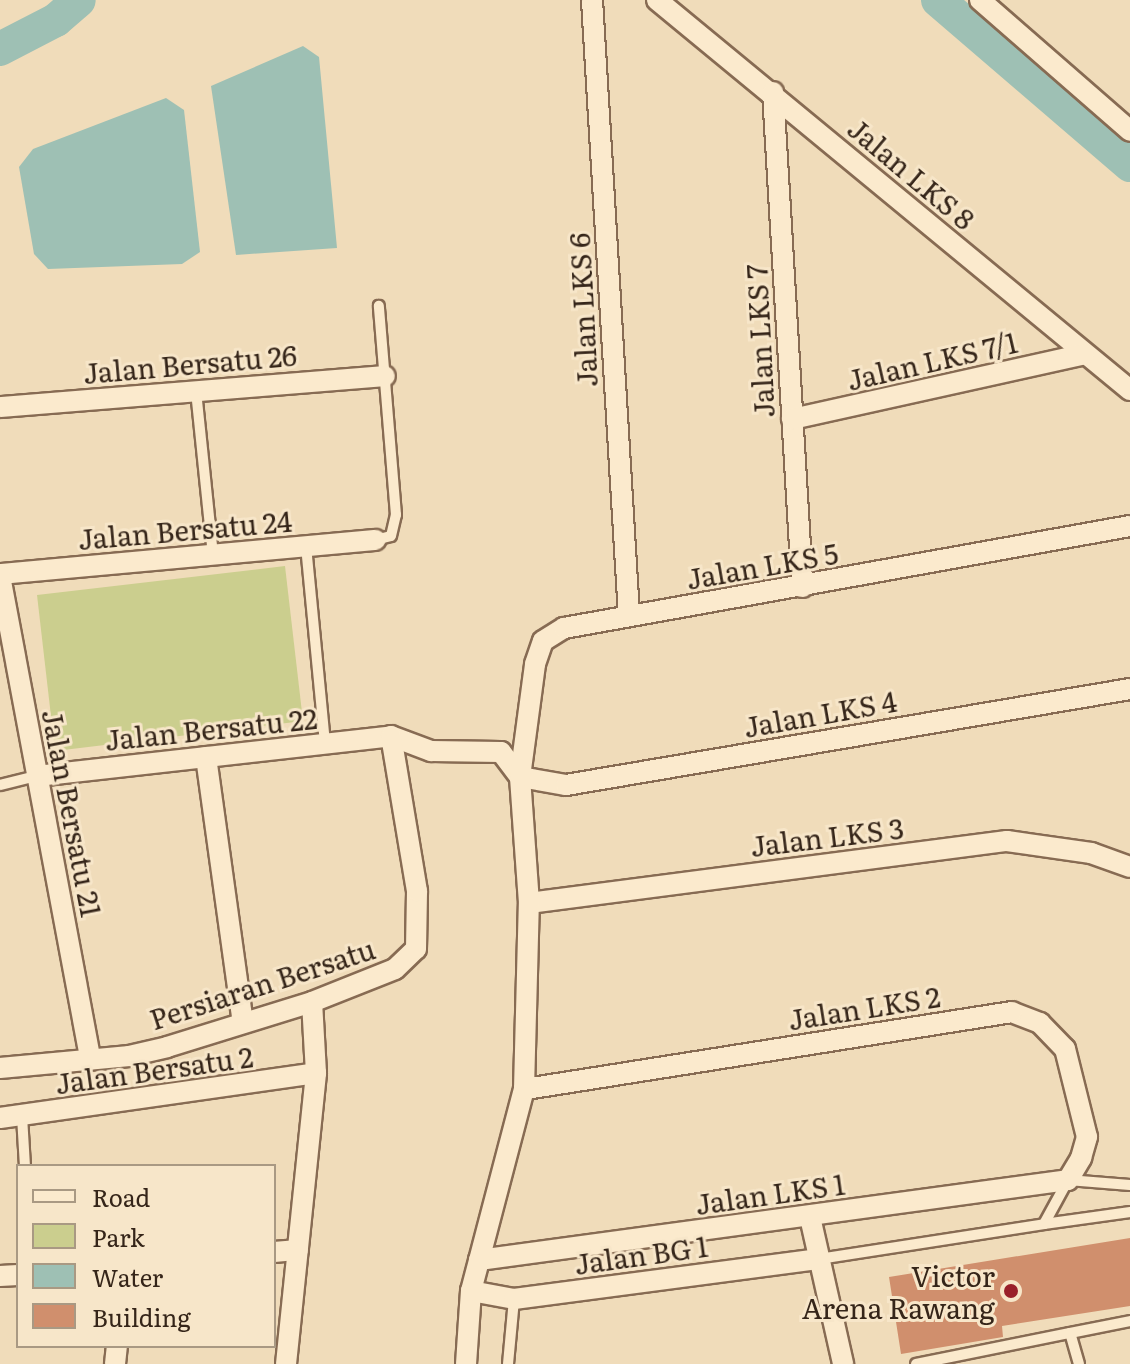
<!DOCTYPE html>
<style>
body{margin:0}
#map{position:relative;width:1130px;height:1364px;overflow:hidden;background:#f0dcba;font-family:Literata,serif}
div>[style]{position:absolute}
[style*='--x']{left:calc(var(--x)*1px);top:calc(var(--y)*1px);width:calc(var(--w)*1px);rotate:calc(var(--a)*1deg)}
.green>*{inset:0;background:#cbce8e}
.water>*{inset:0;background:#9ec0b4}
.river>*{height:34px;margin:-17px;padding:0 17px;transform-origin:17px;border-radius:17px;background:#9ec0b4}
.building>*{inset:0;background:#d08f6d}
.roads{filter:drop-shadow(2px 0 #876b53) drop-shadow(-2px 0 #876b53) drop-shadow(0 2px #876b53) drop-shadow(0 -2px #876b53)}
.service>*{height:10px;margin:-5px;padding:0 5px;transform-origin:5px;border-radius:5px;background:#fbeacd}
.minor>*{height:20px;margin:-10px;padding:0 10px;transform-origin:10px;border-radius:10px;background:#fbeacd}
.dots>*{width:22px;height:22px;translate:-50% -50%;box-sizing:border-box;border:4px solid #f7e6c9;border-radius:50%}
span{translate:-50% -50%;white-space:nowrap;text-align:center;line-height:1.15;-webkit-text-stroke:6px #f7e6c9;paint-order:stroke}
.street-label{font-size:28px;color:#352519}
.poi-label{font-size:28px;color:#352519}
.right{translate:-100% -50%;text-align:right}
.legend{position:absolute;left:16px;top:1164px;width:260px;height:184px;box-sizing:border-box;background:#f7e6c9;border:2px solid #a99983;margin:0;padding:10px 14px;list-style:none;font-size:24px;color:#352519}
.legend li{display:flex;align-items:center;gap:16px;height:40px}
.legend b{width:40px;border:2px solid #a99983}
</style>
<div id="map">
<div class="green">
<i style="clip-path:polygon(285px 566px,303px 721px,55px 751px,37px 595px)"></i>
</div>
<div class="water">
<i style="clip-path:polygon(303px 46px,319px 57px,337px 248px,236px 255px,211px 86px)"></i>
<i style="clip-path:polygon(166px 98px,184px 110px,200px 252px,182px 264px,48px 269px,34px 254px,19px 167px,33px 149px)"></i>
</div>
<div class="river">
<i style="--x:938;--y:0;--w:253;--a:40.7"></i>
<i style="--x:0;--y:49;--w:63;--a:-27.4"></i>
<i style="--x:56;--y:20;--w:30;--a:-41"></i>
</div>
<div class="building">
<i style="clip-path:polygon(1130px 1238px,1130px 1306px,1002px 1326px,1003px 1337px,901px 1354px,889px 1277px)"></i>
</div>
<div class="roads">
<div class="service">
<i style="--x:196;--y:391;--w:165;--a:84.1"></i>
<i style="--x:375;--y:540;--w:16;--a:-14"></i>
<i style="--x:391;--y:536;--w:22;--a:-77"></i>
<i style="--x:396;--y:515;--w:210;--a:-94.7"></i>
<i style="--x:306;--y:546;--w:199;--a:84.5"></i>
<i style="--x:0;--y:785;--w:38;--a:-14"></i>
<i style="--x:22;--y:1116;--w:50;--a:86.6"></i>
<i style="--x:1044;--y:1224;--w:87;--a:-7.9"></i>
<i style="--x:819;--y:1259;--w:228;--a:-8.8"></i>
<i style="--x:1044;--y:1224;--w:50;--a:-61.4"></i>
<i style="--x:1068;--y:1180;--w:62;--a:4.6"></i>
<i style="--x:508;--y:1364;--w:65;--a:-84.7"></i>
<i style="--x:916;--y:1364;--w:157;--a:-11.4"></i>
<i style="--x:1079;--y:1364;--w:32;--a:-106"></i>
<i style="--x:1070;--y:1333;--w:61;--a:-11.3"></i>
</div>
<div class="minor">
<i style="--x:592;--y:0;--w:617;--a:86.56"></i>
<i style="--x:657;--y:0;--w:613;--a:39.51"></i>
<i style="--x:980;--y:0;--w:199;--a:41.1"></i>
<i style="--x:773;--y:92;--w:496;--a:86.6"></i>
<i style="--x:0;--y:407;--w:386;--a:-4.6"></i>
<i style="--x:792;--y:419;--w:299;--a:-12.5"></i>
<i style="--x:0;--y:574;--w:377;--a:-5.2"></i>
<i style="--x:0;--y:576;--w:492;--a:79.4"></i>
<i style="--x:206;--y:757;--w:268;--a:82.1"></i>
<i style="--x:37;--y:776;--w:356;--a:-6.4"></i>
<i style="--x:391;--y:736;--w:43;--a:20.6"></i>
<i style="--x:431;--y:751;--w:70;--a:0.8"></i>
<i style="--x:501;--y:752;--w:31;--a:53"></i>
<i style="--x:520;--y:777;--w:47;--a:9.9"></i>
<i style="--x:566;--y:785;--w:572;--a:-9.66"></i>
<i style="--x:529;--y:903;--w:482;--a:-7.4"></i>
<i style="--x:1007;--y:841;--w:85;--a:8.1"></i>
<i style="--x:1091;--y:853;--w:41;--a:19.7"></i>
<i style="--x:0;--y:1068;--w:130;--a:-5.3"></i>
<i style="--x:129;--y:1056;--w:39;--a:-13"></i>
<i style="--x:167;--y:1047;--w:152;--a:-17.2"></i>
<i style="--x:312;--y:1002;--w:89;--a:-21.7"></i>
<i style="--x:395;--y:969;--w:29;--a:-44"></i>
<i style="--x:416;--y:949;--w:58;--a:-89"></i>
<i style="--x:417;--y:891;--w:157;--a:-99.5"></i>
<i style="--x:0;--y:1118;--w:319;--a:-8.1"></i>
<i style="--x:810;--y:1217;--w:151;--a:77.3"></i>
<i style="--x:274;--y:1252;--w:24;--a:-5"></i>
<i style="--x:479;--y:1260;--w:594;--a:-7.73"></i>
<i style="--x:1068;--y:1180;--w:26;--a:-59"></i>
<i style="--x:1081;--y:1158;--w:22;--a:-74"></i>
<i style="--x:1087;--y:1137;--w:91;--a:-104"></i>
<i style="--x:1065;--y:1049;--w:36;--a:-134"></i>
<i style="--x:1040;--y:1023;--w:30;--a:-159"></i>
<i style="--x:1012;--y:1012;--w:494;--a:171"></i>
<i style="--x:0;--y:1276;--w:18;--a:-3"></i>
<i style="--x:471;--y:1291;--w:44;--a:10.5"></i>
<i style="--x:514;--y:1299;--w:308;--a:-7.5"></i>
<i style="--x:115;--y:1364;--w:18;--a:-84"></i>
<i style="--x:286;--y:1364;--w:293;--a:-84.1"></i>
<i style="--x:316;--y:1073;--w:71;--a:-93.2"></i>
<i style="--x:466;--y:1364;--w:73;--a:-86.1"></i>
<i style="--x:471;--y:1291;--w:209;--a:-75.3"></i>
<i style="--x:524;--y:1089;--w:186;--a:-88.5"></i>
<i style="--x:529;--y:903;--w:126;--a:-94.1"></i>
<i style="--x:520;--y:777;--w:114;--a:-82.4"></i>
<i style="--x:535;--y:664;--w:24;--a:-71"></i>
<i style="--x:543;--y:641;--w:25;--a:-32"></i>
<i style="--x:564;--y:628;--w:575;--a:-10.22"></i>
</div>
</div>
<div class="dots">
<i style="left:1011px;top:1291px;background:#99202a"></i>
</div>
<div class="street-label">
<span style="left:912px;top:173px;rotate:40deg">Jalan LKS 8</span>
<span style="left:582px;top:310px;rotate:-93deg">Jalan LKS 6</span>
<span style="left:759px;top:341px;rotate:-93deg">Jalan LKS 7</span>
<span style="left:932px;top:360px;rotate:-13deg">Jalan LKS 7/1</span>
<span style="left:190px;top:363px;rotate:-5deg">Jalan Bersatu 26</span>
<span style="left:185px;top:529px;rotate:-5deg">Jalan Bersatu 24</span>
<span style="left:762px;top:565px;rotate:-10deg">Jalan LKS 5</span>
<span style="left:820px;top:713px;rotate:-10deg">Jalan LKS 4</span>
<span style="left:211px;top:728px;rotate:-6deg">Jalan Bersatu 22</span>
<span style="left:73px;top:813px;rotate:79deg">Jalan Bersatu 21</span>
<span style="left:827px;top:836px;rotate:-7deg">Jalan LKS 3</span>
<span style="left:262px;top:983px;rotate:-18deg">Persiaran Bersatu</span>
<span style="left:864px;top:1007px;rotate:-9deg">Jalan LKS 2</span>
<span style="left:154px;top:1069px;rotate:-8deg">Jalan Bersatu 2</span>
<span style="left:770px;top:1193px;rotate:-8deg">Jalan LKS 1</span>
<span style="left:641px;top:1254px;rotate:-8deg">Jalan BG 1</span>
</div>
<div class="poi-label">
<span class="right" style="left:995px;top:1291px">Victor<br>Arena Rawang</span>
</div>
<ul class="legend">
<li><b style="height:10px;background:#fbeacd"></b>Road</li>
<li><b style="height:22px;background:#cbce8e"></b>Park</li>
<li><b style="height:22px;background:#9ec0b4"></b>Water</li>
<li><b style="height:22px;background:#d08f6d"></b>Building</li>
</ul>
</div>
